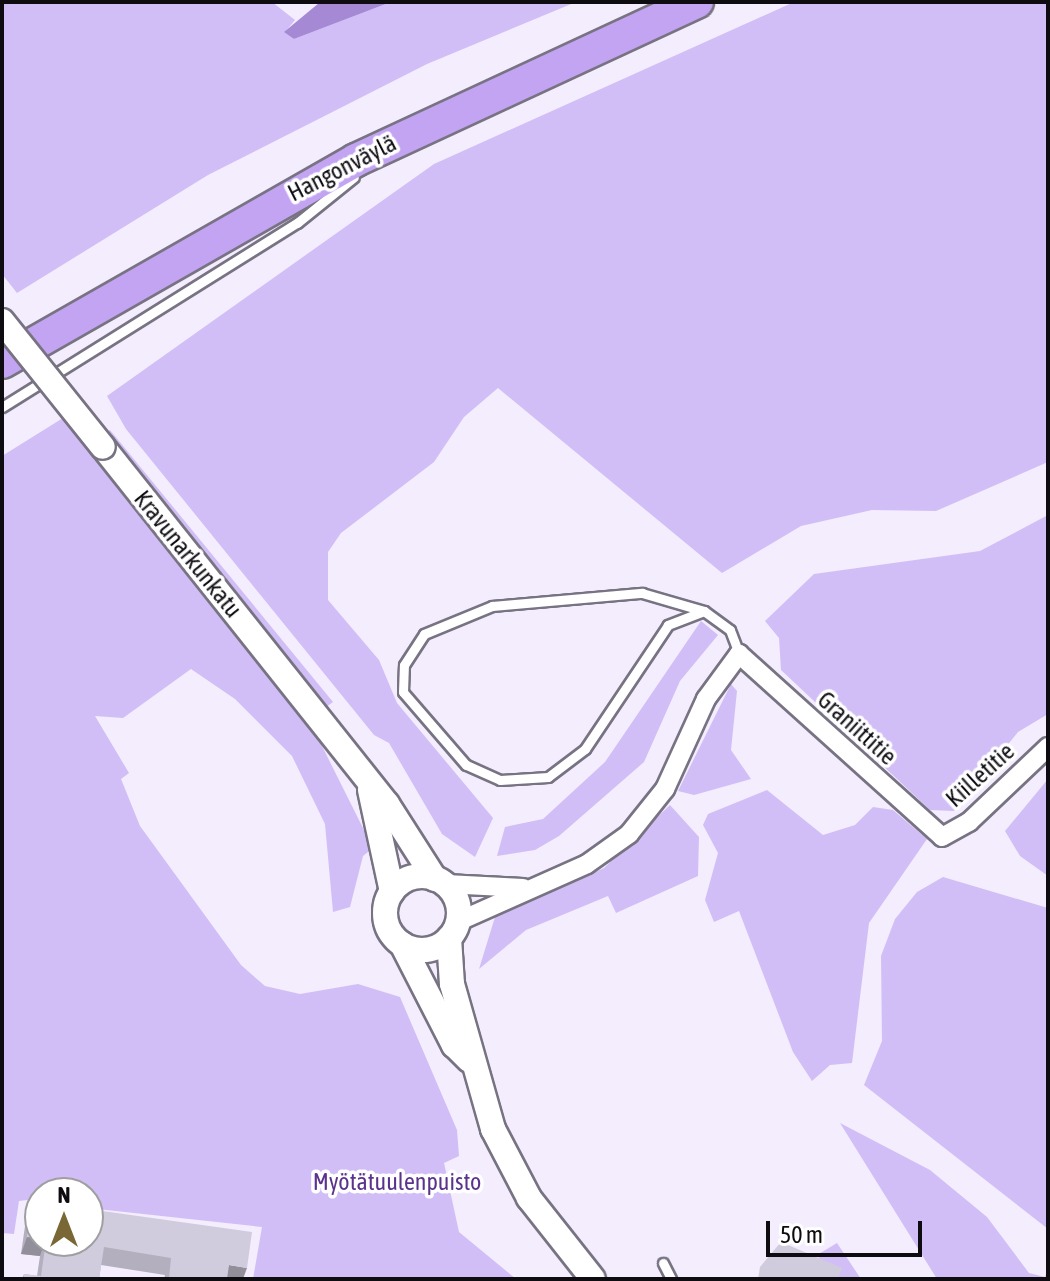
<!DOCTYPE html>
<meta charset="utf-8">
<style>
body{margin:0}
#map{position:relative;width:1050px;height:1281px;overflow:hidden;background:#f3edfe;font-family:"Asap Condensed",sans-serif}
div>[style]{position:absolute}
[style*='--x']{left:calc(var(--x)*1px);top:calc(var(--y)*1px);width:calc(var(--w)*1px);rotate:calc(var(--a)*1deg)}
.green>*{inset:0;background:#d1bef6}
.water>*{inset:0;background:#a589d5}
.roads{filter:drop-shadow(2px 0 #787382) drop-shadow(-2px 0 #787382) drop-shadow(0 2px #787382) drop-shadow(0 -2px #787382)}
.service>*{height:9px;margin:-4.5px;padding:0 4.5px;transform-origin:4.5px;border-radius:4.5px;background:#fff}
.minor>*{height:18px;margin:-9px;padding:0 9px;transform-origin:9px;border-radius:9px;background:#fff}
.tertiary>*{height:24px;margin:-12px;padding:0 12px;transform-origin:12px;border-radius:12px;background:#fff}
.tertiary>.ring{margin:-12px;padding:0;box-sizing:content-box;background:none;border:24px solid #fff;border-radius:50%}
.trunk>*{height:32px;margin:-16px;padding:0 16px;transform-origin:16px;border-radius:16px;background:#c2a4f2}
.bridges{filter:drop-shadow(2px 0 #787382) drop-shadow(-2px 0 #787382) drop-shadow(0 2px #787382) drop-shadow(0 -2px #787382)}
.tertiary-bridge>*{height:24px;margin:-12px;padding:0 12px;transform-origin:12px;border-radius:12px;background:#fff}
.wall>*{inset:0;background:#b4afbe}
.shaded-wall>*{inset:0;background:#928f9b}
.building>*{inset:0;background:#d1ccdd}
span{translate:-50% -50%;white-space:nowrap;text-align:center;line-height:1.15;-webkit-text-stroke:7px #fff;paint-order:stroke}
.street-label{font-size:24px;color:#0e0c11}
.park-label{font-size:24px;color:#5b338d}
.frame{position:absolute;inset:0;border:4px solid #0e0c11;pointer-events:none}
.north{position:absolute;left:24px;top:1177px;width:80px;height:80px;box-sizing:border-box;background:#fff;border:2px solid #9f9ea0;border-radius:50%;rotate:0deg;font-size:22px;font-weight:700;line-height:32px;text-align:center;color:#0e0c11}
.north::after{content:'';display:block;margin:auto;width:28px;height:36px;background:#796735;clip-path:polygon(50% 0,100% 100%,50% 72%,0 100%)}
.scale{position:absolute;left:766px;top:1221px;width:156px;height:36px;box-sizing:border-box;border:4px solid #0e0c11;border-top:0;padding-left:10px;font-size:24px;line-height:28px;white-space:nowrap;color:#0e0c11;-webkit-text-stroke:6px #fff;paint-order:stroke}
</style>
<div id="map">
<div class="green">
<i style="clip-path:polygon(2px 2px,272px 2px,295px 20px,285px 32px,294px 39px,391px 2px,576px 2px,427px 64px,208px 175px,17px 293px,2px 274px)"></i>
<i style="clip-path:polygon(794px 2px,1048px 2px,1048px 462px,936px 511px,872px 510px,801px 526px,722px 573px,498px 388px,464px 417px,434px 462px,341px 533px,328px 552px,328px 600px,379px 660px,397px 703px,493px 818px,475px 857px,442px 834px,389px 743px,374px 735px,126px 429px,107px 396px,434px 164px)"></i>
<i style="clip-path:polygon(63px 418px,313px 728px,373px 848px,363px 856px,350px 907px,333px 912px,325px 824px,292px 756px,235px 699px,191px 669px,123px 718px,95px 716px,129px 773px,121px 779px,140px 826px,241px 965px,265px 986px,300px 994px,358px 984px,400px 997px,457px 1130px,459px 1156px,444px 1163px,459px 1232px,516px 1279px,253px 1279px,262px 1227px,88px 1208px,88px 1193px,19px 1201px,14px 1234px,2px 1233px,2px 456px)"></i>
<i style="clip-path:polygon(110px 430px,333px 702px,326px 707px,106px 433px)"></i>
<i style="clip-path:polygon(1048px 515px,1048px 714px,1018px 732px,954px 811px,930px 810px,781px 670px,779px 638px,765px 621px,814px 574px,980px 551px)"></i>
<i style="clip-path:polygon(701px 621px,718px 635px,680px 681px,644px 762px,559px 836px,535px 850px,497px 856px,505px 827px,543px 819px,605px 762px)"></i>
<i style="clip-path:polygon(731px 684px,737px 691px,731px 750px,751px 779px,694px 795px,678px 791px)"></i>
<i style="clip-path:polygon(1048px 779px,1048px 876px,1020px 856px,1005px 831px)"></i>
<i style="clip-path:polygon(767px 790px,823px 835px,855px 825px,873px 807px,893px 810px,927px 839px,869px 923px,852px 1063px,830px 1065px,812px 1081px,793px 1052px,739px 911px,714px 922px,705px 900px,718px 853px,703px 825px,708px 814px)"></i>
<i style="clip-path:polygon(670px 805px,699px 837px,698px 876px,616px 913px,608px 896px,526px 930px,479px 969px,495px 917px,604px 868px)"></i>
<i style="clip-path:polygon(943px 877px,1048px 908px,1048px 1229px,864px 1085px,882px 1041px,881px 956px,895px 919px,917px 892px)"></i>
<i style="clip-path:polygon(840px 1123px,930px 1170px,987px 1217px,1029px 1273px,1045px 1277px,1048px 1268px,1048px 1279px,937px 1279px)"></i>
<i style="clip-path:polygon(837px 1243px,861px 1279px,833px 1279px,817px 1255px)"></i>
</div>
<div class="water">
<i style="clip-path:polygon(391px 2px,294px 39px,284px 32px,319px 3px)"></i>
</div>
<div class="roads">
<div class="service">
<i style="--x:2;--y:407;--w:348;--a:-32"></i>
<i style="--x:297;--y:223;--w:73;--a:-38.9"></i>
<i style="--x:704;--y:611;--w:39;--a:159"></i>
<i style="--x:668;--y:625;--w:149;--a:123.8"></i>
<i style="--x:585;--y:749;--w:46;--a:142.9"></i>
<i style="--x:548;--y:777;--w:48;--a:176.4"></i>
<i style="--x:500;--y:780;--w:37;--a:-156"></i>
<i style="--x:466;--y:765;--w:96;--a:-130.8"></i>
<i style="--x:403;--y:692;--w:27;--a:-88"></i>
<i style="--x:404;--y:665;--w:37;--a:-57"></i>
<i style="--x:424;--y:634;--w:74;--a:-22.4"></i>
<i style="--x:492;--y:606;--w:151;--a:-5"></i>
<i style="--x:642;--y:593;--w:65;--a:16.2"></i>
<i style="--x:704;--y:611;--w:32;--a:36"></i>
<i style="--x:730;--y:630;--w:26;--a:69"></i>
<i style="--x:663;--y:1263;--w:18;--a:63"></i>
</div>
<div class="minor">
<i style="--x:446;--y:884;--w:77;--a:3"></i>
<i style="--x:457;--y:922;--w:142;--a:-24"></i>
<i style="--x:587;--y:864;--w:52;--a:-35.5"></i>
<i style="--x:629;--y:834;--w:58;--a:-51.3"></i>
<i style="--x:665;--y:789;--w:99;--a:-65.5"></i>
<i style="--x:706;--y:699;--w:56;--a:-53.7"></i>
<i style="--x:739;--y:654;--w:273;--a:42"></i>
<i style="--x:942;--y:837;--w:31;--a:-29"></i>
<i style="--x:969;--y:822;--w:109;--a:-43.5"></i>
</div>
<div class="tertiary">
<i style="--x:103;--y:447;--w:456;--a:51.5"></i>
<i style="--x:387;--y:804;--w:89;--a:57.4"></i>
<i style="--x:370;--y:790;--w:104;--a:77.8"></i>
<i class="ring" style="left:385px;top:876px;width:50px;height:50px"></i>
<i style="--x:449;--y:938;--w:46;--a:86.3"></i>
<i style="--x:452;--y:984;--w:151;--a:74.2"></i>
<i style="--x:493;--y:1129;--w:78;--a:62.4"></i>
<i style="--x:529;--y:1198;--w:103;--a:51.7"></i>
<i style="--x:402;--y:944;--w:114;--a:62.8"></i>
<i style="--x:454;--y:1045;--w:21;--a:45"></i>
</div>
<div class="trunk">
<i style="--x:2;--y:362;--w:408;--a:-29.7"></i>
<i style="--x:356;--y:160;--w:376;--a:-24.9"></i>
</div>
</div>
<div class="bridges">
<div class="tertiary-bridge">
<i style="--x:2;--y:321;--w:161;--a:51.3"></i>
</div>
</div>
<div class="wall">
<i style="clip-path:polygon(32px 1202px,88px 1209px,243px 1279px,164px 1279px,165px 1275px,101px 1265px,99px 1279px,22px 1279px,24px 1274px,37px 1276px,40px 1256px,21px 1254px,26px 1219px)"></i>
</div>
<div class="shaded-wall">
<i style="clip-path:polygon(27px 1237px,40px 1238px,40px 1241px,45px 1241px,40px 1256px,21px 1254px)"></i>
<i style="clip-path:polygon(229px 1265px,247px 1268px,243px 1279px,223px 1279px)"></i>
</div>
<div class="building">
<i style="clip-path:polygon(32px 1202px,40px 1203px,40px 1238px,27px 1237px)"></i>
<i style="clip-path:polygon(88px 1209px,252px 1232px,247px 1268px,229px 1265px,227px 1279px,169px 1279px,171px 1258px,104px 1247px,99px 1279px,24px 1279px,24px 1274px,41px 1276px,46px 1241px,88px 1241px)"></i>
<i style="clip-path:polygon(781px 1242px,842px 1268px,838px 1279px,758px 1279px,760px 1267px)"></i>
</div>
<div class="street-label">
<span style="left:342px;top:168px;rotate:-27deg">Hangonväylä</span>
<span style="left:188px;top:554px;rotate:51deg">Kravunarkunkatu</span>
<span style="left:857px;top:728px;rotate:42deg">Graniittitie</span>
<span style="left:980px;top:775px;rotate:-42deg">Kiilletitie</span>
</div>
<div class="park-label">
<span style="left:397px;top:1182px">Myötätuulenpuisto</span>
</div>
<div class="frame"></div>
<div class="north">N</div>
<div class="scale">50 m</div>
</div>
